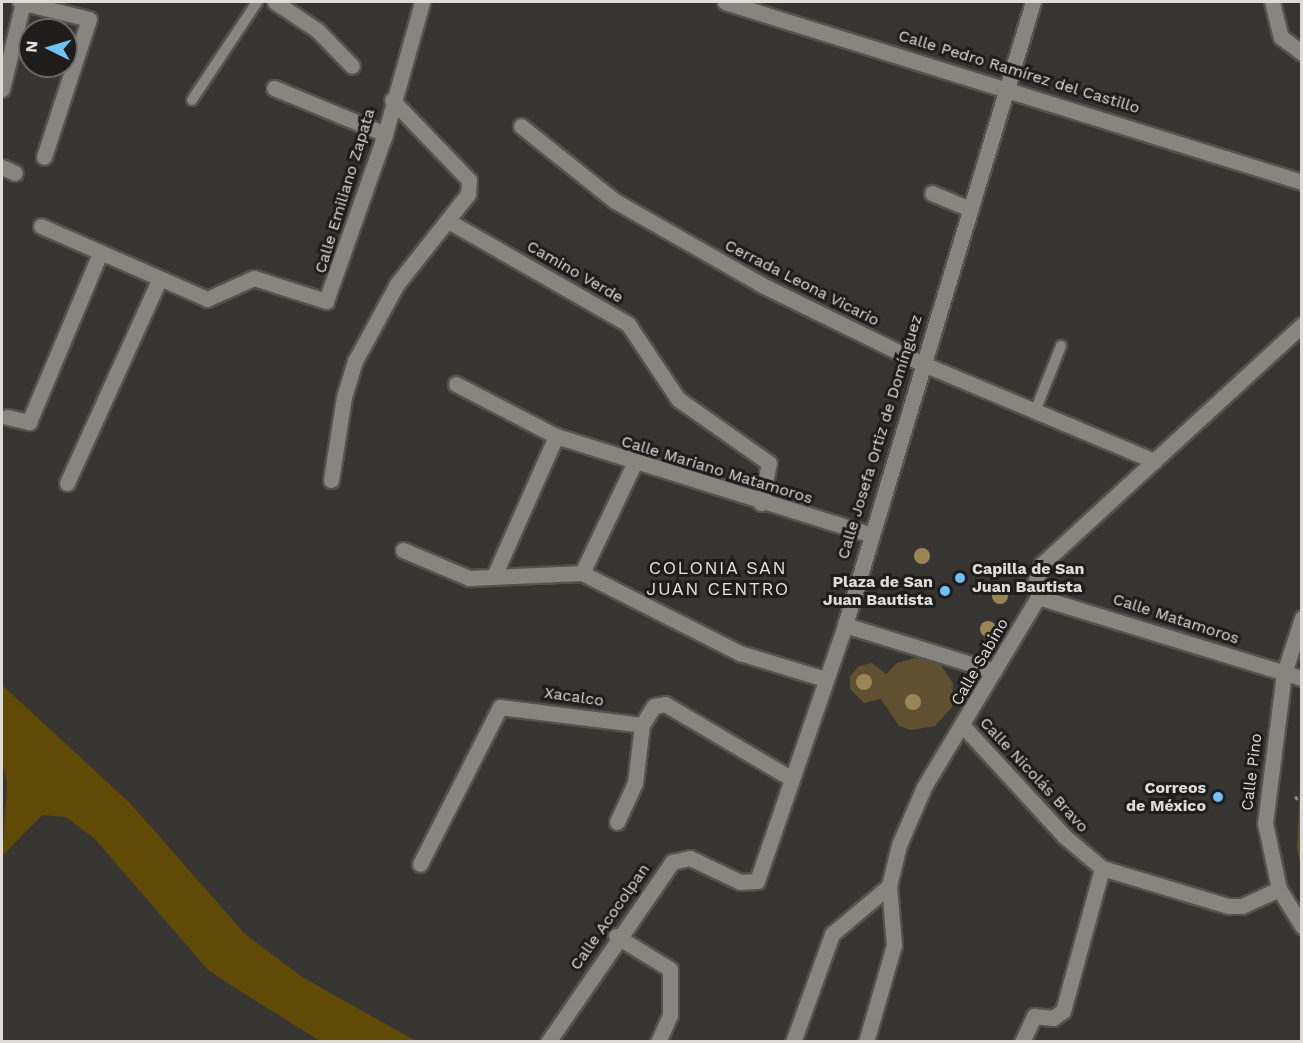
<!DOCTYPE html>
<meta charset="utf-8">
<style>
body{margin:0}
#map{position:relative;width:1303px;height:1043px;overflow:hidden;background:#373531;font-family:"Work Sans",sans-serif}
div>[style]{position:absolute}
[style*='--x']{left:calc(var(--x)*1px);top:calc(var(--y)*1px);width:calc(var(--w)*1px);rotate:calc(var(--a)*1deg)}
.green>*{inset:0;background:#5e5030}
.water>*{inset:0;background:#604a06}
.path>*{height:4px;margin-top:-2px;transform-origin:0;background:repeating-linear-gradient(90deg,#8a8985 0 3px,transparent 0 7.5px)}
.roads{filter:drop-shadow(2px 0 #54524f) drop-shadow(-2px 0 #54524f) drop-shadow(0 2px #54524f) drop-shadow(0 -2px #54524f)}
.service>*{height:10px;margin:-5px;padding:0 5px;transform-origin:5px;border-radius:5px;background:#878580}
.minor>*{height:15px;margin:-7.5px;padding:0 7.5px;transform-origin:7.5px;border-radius:7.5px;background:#878580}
.tertiary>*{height:15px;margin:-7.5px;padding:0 7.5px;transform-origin:7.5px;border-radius:7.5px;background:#878580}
.trees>*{width:16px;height:16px;margin:-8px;border-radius:50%;background:#9a8654}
.dots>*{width:16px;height:16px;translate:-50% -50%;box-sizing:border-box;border:3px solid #1e1d1b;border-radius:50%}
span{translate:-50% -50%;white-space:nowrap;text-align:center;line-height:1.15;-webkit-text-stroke:6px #1e1d1b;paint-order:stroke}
.street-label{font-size:16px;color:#dddcd9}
.poi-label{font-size:16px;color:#dddcd9;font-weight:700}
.left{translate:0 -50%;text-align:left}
.right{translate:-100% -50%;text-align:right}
.neighbourhood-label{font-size:18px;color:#e3e1db;letter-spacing:1.5px}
.frame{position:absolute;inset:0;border:3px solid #dddcd9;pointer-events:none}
.north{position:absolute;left:18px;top:18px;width:60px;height:60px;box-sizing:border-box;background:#1e1d1b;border:2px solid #6a6967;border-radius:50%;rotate:275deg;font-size:16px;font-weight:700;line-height:24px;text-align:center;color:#dddcd9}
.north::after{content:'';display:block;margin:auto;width:21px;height:27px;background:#70c1f4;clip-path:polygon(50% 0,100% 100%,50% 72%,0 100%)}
</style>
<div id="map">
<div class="green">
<i style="clip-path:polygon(918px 657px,940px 664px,953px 683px,952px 707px,935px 726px,911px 730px,899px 726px,881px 699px,864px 703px,850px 689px,850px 676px,859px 666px,872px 663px,886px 674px,897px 663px)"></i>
<i style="clip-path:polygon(1301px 766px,1301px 868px,1297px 848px)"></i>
</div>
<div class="water">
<i style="clip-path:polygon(2px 685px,130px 803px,245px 934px,302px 977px,416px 1041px,320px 1041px,237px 989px,208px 970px,95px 839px,66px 817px,42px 815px,2px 856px,7px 783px,2px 761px)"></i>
</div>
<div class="path">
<i style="--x:1295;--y:799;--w:8;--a:-30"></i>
</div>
<div class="roads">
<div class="service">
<i style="--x:192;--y:100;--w:118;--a:-56.4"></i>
<i style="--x:1036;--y:409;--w:68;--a:-68.4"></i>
</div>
<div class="minor">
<i style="--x:20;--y:2;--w:71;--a:13.8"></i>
<i style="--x:89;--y:19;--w:145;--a:108.1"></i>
<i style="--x:275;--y:2;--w:50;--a:33.7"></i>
<i style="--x:317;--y:30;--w:50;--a:45.8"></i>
<i style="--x:725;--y:2;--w:604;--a:17.33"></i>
<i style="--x:1272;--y:2;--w:36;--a:76"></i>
<i style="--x:1281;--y:37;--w:26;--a:37"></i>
<i style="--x:274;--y:88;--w:120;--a:22.5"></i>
<i style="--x:2;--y:89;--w:89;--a:-76.4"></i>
<i style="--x:521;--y:126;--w:120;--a:38.6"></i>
<i style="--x:615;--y:201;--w:169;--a:29.7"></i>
<i style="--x:762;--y:285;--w:177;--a:26.1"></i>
<i style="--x:921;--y:363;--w:253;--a:22.8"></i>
<i style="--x:2;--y:167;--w:14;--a:25"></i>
<i style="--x:932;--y:193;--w:39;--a:23"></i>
<i style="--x:450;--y:222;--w:205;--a:29.8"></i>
<i style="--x:628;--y:324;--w:90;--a:56.3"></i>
<i style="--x:678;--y:399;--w:111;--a:35.1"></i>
<i style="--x:769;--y:463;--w:41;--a:101.3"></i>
<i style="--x:41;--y:226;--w:181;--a:23.7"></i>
<i style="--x:207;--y:299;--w:51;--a:-24.1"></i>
<i style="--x:254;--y:278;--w:76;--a:17.7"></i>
<i style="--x:326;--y:301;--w:177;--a:-70.5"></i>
<i style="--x:385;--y:134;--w:137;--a:-74.3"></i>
<i style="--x:456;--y:384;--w:113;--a:27.5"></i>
<i style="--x:556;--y:436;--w:327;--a:17.4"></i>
<i style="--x:7;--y:417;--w:23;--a:13"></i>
<i style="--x:29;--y:422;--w:183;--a:-67.2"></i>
<i style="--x:331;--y:480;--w:84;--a:-81.1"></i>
<i style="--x:344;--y:397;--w:38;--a:-73"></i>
<i style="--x:355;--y:361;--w:88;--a:-61.4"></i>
<i style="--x:397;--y:284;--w:115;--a:-51.7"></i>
<i style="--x:468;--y:194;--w:14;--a:-86"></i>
<i style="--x:469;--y:180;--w:111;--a:-133.9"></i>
<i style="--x:67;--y:483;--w:223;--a:-65.6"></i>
<i style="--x:403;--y:550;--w:72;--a:23"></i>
<i style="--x:469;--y:578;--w:113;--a:-2.5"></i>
<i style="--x:582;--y:573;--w:177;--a:26.9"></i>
<i style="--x:740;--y:653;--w:89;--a:17"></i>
<i style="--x:582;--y:573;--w:121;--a:-64.5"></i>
<i style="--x:494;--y:576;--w:153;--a:-66.1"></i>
<i style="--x:1038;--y:597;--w:276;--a:17.1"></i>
<i style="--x:845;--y:625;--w:156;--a:17.2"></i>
<i style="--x:963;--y:726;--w:149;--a:47.4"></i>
<i style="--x:1064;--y:836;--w:50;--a:40.1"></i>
<i style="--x:1102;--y:868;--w:132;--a:16.8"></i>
<i style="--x:1228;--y:906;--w:14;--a:0"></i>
<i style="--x:1242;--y:906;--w:41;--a:-24.7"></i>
<i style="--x:617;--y:822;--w:43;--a:-65.2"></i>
<i style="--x:635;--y:783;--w:58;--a:-83.1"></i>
<i style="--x:420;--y:864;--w:176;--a:-63"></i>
<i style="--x:500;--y:707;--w:143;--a:7.2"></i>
<i style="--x:642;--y:725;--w:22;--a:-58"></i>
<i style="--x:654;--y:706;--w:11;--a:-10"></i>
<i style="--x:665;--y:704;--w:145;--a:30.6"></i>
<i style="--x:616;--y:936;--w:63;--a:31.4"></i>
<i style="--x:670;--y:969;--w:46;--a:90"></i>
<i style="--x:670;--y:1015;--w:30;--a:114"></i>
<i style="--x:548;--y:1042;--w:219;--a:-55.4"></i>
<i style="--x:672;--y:862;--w:18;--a:-13"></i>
<i style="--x:690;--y:858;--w:55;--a:25.6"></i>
<i style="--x:740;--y:882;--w:17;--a:-3"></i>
<i style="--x:757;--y:881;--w:271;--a:-71"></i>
<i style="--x:845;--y:625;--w:651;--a:-73.21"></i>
<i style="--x:793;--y:1042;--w:115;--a:-70.1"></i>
<i style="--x:832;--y:934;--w:75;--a:-40.1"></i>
<i style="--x:866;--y:1042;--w:101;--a:-73.9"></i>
<i style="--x:894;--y:945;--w:59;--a:-94.8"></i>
<i style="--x:889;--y:886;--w:42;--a:-76.3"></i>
<i style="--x:899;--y:845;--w:63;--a:-66.7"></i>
<i style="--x:924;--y:787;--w:222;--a:-59"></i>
<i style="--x:1038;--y:597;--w:14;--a:-102"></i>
<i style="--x:1035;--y:583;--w:20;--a:-70"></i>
<i style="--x:1042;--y:564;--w:353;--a:-42.6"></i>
<i style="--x:1022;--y:1042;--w:29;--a:-65"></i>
<i style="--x:1034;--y:1016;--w:19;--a:6"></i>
<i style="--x:1053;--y:1018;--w:12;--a:-35"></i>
<i style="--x:1063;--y:1011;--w:148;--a:-74.7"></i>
</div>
<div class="tertiary">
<i style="--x:1302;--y:618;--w:58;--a:108.1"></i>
<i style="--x:1284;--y:673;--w:151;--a:97.2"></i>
<i style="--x:1265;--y:823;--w:67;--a:78"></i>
<i style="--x:1279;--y:889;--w:44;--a:58.1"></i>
</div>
</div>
<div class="trees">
<i style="left:922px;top:556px"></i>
<i style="left:1008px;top:568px"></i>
<i style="left:1000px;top:596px"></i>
<i style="left:988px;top:629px"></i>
<i style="left:864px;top:682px"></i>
<i style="left:913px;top:702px"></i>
</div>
<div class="dots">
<i style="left:960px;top:578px;background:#70c1f4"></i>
<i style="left:945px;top:591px;background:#70c1f4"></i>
<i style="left:1218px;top:797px;background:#70c1f4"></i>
</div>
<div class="street-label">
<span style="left:1019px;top:72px;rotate:17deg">Calle Pedro Ramírez del Castillo</span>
<span style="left:345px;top:191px;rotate:-73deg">Calle Emiliano Zapata</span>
<span style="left:575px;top:272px;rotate:30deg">Camino Verde</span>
<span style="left:802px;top:283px;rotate:27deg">Cerrada Leona Vicario</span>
<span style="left:880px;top:437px;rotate:-73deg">Calle Josefa Ortiz de Domínguez</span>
<span style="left:717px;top:470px;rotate:17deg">Calle Mariano Matamoros</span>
<span style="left:1176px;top:619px;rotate:18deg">Calle Matamoros</span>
<span style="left:980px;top:662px;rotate:-60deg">Calle Sabino</span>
<span style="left:574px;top:697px;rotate:8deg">Xacalco</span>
<span style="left:1252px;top:772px;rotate:-83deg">Calle Pino</span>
<span style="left:1034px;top:775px;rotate:47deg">Calle Nicolás Bravo</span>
<span style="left:610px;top:917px;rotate:-55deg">Calle Acocolpan</span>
</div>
<div class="poi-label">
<span class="left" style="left:972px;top:578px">Capilla de San<br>Juan Bautista</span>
<span class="right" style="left:933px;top:591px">Plaza de San<br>Juan Bautista</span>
<span class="right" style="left:1206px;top:797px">Correos<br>de México</span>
</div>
<div class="neighbourhood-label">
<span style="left:718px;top:579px">COLONIA SAN<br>JUAN CENTRO</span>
</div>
<div class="frame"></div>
<div class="north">N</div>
</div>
